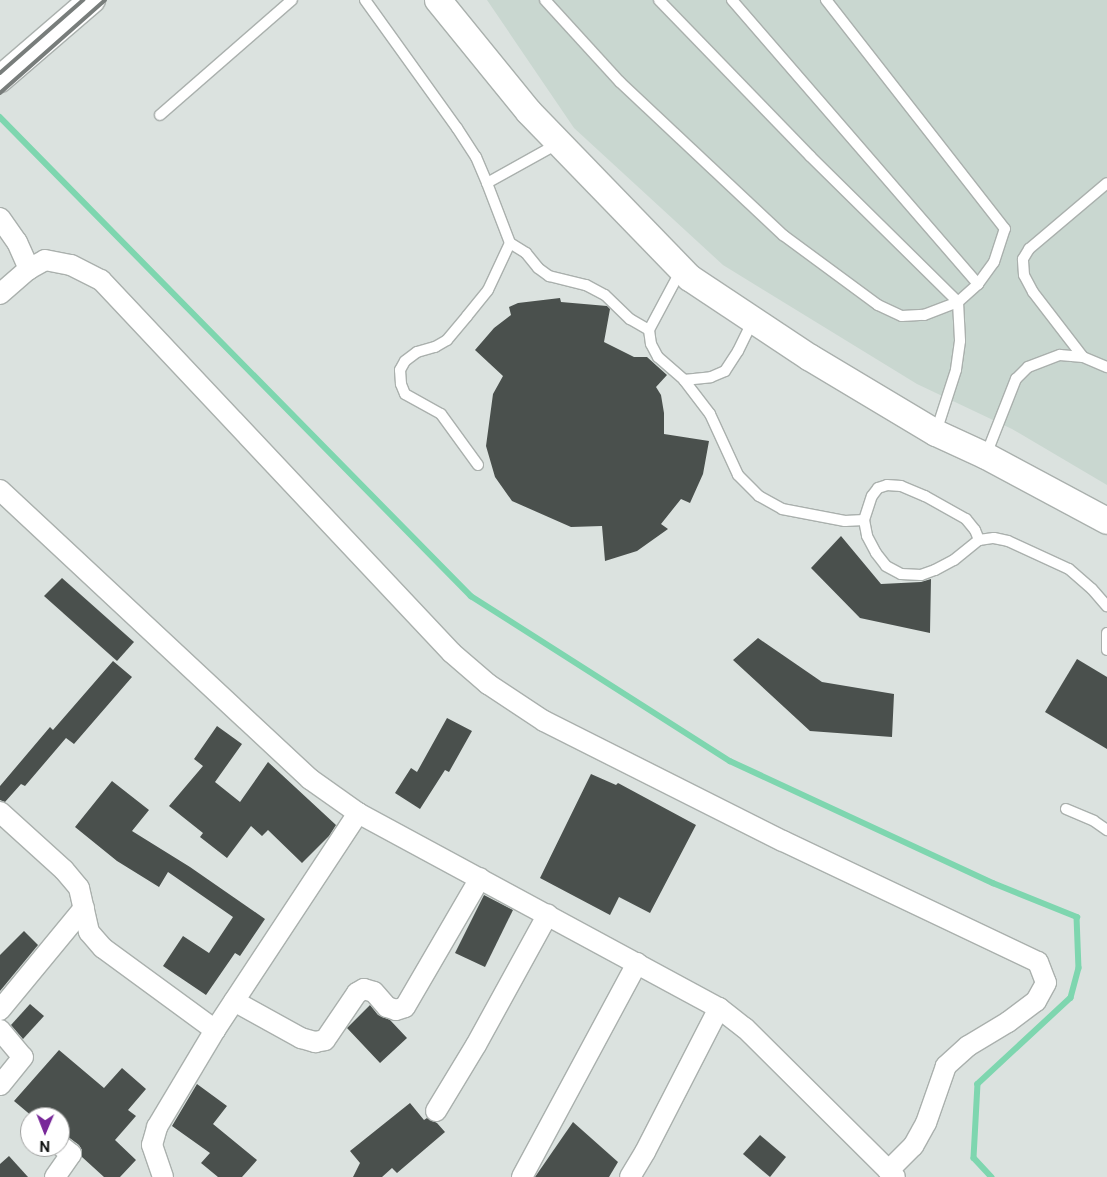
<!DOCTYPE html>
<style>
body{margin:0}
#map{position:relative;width:1107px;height:1177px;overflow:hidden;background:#dbe2df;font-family:"Public Sans",sans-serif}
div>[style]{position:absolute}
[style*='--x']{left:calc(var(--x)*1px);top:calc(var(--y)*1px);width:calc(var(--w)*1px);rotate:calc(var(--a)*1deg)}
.built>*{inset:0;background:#c9d7d0}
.stream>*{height:5.5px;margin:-2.75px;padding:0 2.75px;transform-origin:2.75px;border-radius:2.75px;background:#7ed6af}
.building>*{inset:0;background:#4a504d}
.roads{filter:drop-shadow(1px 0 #aab0ad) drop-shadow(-1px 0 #aab0ad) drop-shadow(0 1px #aab0ad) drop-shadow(0 -1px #aab0ad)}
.service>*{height:10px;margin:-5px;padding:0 5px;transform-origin:5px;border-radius:5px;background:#fff}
.minor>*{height:20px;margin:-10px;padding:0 10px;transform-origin:10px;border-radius:10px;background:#fff}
.tertiary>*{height:26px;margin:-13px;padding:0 13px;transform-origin:13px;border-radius:13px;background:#fff}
.rail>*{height:4px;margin:-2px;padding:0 2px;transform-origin:2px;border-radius:2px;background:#787d7b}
span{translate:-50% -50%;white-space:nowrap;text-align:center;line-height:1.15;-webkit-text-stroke:5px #fff;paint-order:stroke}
.north{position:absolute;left:20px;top:1107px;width:50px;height:50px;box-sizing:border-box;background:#fff;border:1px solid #9fa09f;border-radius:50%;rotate:181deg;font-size:14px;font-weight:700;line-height:20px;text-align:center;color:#0f1110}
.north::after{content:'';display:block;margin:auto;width:18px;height:22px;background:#782899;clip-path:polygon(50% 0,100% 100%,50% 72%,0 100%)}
</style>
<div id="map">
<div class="built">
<i style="clip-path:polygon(487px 0,1107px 0,1107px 485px,1012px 429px,917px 384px,723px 265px,574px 128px)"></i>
</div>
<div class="stream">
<i style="--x:0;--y:117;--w:672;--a:45.48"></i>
<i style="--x:471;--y:596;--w:307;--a:32.5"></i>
<i style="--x:730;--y:761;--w:290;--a:24.9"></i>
<i style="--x:993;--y:883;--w:91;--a:22"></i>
<i style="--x:1077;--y:917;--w:51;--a:87.8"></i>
<i style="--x:1079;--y:968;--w:31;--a:105"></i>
<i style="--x:1071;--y:998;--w:127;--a:137.2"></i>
<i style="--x:978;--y:1084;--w:74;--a:93.1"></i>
<i style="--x:974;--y:1158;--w:26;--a:47"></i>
</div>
<div class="building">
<i style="clip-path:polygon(560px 298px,561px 302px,607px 306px,610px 309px,604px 342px,634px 357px,647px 357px,667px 375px,656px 387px,661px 395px,664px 413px,664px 434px,709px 441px,703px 474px,690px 503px,681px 499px,661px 524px,668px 529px,637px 551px,605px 561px,602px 526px,571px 527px,512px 501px,495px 477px,486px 446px,493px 394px,503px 376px,475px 350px,494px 328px,511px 315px,509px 307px,518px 303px)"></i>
<i style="clip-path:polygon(841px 536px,881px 584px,921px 582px,931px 579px,930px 633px,860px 618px,811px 568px)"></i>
<i style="clip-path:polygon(62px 578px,134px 642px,117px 661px,44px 596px)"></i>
<i style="clip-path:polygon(758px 638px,822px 682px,894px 694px,892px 737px,810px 731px,733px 660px)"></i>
<i style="clip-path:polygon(1077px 659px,1107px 677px,1107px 749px,1045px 712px)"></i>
<i style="clip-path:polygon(113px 661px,132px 677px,74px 744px,66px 738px,25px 786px,21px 784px,5px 802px,0 800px,0 786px,50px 727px,53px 730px)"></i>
<i style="clip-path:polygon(447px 718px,472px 731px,449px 772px,445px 770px,420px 809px,395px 793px,411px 768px,417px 772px)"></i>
<i style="clip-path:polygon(217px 726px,242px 744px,215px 782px,240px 802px,268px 762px,336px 825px,329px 836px,302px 863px,268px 830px,262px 836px,251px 826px,227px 858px,200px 837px,203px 833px,169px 806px,203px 766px,194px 759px)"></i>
<i style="clip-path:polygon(591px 774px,616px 785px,618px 783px,696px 825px,650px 913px,619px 897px,610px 915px,540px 878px)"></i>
<i style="clip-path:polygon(112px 781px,149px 810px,132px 831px,190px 867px,265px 919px,240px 956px,235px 953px,206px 995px,163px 966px,183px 936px,209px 953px,233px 917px,168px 872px,159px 887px,117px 861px,75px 827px)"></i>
<i style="clip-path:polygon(484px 895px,513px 910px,485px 967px,455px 953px)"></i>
<i style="clip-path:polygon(24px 931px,38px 945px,0 991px,0 955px)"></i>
<i style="clip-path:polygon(30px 1004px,44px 1016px,23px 1039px,11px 1025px)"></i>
<i style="clip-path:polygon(370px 1005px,378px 1015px,390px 1020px,407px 1038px,380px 1063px,347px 1028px)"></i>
<i style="clip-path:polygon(59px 1050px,104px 1088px,122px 1068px,146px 1089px,128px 1110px,136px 1116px,115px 1140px,136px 1160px,120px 1177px,104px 1177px,82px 1157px,82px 1150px,79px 1145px,67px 1136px,60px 1133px,60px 1117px,33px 1117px,14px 1101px)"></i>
<i style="clip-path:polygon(197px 1084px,227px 1106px,213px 1124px,257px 1160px,242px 1177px,218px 1177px,201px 1163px,210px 1153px,172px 1126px)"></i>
<i style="clip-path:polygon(410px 1103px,424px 1120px,427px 1118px,437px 1123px,445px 1132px,397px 1173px,392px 1168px,382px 1177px,353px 1177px,360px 1163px,350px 1151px)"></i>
<i style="clip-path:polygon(573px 1122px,618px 1162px,609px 1177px,535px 1177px)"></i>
<i style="clip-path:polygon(760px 1135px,786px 1157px,770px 1177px,743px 1154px)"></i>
<i style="clip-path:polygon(9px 1156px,28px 1177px,0 1177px,0 1164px)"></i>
</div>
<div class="roads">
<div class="service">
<i style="--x:365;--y:0;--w:158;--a:54.3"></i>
<i style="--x:457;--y:128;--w:35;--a:57"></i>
<i style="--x:476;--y:157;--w:28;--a:67"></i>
<i style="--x:545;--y:0;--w:111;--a:47.6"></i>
<i style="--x:620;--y:82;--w:224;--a:43.2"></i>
<i style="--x:783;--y:235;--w:118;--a:36.4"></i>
<i style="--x:878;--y:305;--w:26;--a:25"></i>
<i style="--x:902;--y:316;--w:22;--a:-3"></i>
<i style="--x:924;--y:315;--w:36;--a:-21"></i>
<i style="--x:958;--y:302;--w:27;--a:-42"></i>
<i style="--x:978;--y:284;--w:27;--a:-54"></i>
<i style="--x:994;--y:262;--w:35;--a:-72"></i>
<i style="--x:1005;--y:229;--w:291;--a:-128"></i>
<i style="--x:659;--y:0;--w:217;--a:45.9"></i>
<i style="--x:810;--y:156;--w:208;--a:44.6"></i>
<i style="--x:958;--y:302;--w:39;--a:87"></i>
<i style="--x:960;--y:341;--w:29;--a:98"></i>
<i style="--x:956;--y:370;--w:65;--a:107.9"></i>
<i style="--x:732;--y:0;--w:376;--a:49.1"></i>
<i style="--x:160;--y:115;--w:175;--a:-41.1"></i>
<i style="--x:510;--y:243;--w:19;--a:32"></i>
<i style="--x:526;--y:253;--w:19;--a:51"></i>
<i style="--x:538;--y:268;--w:14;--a:36"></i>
<i style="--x:549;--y:276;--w:38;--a:14"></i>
<i style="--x:586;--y:285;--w:21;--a:28"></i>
<i style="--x:605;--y:295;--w:35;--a:44"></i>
<i style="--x:630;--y:319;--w:22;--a:30"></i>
<i style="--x:681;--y:270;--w:68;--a:118.1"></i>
<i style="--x:649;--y:330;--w:14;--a:82"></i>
<i style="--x:651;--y:344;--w:15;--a:62"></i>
<i style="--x:658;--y:357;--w:35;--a:41"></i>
<i style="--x:684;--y:380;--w:27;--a:-6"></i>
<i style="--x:711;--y:377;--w:15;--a:-23"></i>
<i style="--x:725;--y:371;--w:24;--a:-57"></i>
<i style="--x:738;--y:351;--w:34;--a:-64"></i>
<i style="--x:1083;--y:357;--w:82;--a:-127.6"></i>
<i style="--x:1033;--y:292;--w:19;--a:-118"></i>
<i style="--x:1024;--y:275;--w:16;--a:-94"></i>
<i style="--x:1023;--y:259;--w:12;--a:-59"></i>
<i style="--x:1029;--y:249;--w:102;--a:-40.2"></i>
<i style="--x:684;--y:380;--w:43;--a:52.6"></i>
<i style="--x:710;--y:414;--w:67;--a:65.3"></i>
<i style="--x:738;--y:475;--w:30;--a:45"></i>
<i style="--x:759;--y:496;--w:26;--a:29"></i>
<i style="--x:782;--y:509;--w:64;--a:10.8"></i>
<i style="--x:845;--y:521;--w:19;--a:-3"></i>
<i style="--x:864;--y:520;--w:16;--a:79"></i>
<i style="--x:867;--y:536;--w:19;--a:62"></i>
<i style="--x:876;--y:553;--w:16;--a:52"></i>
<i style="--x:886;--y:566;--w:17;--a:28"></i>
<i style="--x:901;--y:574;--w:20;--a:3"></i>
<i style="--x:921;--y:575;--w:15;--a:-20"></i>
<i style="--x:935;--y:570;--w:21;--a:-28"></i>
<i style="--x:954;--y:560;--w:32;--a:-39"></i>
<i style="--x:979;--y:540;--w:15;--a:-8"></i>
<i style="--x:994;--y:538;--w:14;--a:12"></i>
<i style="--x:1008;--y:541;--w:67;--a:24.7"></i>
<i style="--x:1069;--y:569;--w:30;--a:41"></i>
<i style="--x:1092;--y:589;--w:23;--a:49"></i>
<i style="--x:986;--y:455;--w:82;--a:-68.5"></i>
<i style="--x:1016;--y:379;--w:17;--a:-45"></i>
<i style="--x:1028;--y:367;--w:34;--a:-21"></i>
<i style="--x:1060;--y:355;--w:23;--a:5"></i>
<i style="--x:1083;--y:357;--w:26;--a:23"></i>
<i style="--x:478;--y:465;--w:63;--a:-126"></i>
<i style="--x:441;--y:414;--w:41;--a:-150.9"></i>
<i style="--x:405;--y:394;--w:11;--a:-112"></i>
<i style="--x:401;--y:384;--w:14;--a:-94"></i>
<i style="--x:400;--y:370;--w:10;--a:-61"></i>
<i style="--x:405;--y:361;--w:15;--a:-37"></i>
<i style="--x:417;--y:352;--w:19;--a:-16"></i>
<i style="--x:435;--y:347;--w:14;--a:-30"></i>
<i style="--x:447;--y:340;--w:31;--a:-50"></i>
<i style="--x:467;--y:316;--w:33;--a:-51"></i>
<i style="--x:488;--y:290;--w:52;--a:-64.9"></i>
<i style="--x:510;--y:243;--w:64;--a:-111"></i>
<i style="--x:487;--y:183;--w:80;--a:-29.1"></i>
<i style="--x:864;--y:520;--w:25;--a:-72"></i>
<i style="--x:872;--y:496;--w:10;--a:-53"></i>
<i style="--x:878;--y:488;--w:9;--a:-18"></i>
<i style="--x:887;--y:485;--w:14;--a:4"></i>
<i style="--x:901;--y:486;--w:26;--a:23"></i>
<i style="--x:925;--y:496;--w:47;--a:29.3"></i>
<i style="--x:966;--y:519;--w:14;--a:51"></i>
<i style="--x:975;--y:530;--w:11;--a:68"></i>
<i style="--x:1107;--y:633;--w:17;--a:90"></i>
<i style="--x:1066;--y:809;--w:30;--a:23"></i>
<i style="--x:1094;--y:821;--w:16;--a:35"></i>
</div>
<div class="minor">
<i style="--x:0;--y:218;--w:29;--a:55"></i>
<i style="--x:17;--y:242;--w:30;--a:66"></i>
<i style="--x:0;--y:294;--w:38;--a:-41"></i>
<i style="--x:29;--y:269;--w:18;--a:-29"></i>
<i style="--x:45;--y:260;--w:26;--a:11"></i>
<i style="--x:71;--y:265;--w:34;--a:27"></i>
<i style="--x:101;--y:280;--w:512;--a:46.74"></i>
<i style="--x:452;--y:653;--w:48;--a:40.7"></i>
<i style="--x:488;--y:684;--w:67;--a:33.5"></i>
<i style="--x:544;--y:721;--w:267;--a:26.7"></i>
<i style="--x:783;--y:841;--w:282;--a:25.4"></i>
<i style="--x:1038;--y:962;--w:22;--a:69"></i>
<i style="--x:1046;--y:983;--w:21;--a:119"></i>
<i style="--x:1036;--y:1001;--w:35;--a:143"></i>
<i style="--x:1008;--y:1022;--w:47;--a:149"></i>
<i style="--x:968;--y:1046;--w:30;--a:138"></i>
<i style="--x:946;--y:1066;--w:60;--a:109.3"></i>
<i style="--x:926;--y:1123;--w:26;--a:119"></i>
<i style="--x:913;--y:1146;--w:35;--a:135"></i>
<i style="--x:0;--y:490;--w:424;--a:43"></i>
<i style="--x:310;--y:779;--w:59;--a:35.3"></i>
<i style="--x:358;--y:813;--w:410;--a:28.4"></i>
<i style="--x:719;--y:1008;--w:33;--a:38"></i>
<i style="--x:745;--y:1028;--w:211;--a:44.8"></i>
<i style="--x:0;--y:812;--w:86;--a:42.2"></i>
<i style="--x:64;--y:870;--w:23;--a:50"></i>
<i style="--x:79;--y:888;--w:45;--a:77.2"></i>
<i style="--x:89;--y:932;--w:21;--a:49"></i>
<i style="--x:103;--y:948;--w:139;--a:36.2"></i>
<i style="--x:215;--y:1030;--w:260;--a:-56.6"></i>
<i style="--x:234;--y:1001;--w:77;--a:28.9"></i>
<i style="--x:301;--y:1038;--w:15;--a:16"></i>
<i style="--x:315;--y:1042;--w:10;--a:-11"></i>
<i style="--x:325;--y:1040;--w:57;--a:-55.8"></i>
<i style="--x:357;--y:993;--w:8;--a:-30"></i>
<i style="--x:364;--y:989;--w:10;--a:17"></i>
<i style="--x:374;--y:992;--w:20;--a:49"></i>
<i style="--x:387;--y:1007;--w:9;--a:18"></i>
<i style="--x:396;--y:1010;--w:9;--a:-18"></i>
<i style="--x:405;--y:1007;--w:149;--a:-59.8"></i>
<i style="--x:0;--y:1010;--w:132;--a:-50.5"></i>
<i style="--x:0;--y:1030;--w:35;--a:50"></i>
<i style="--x:23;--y:1057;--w:36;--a:129"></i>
<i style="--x:436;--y:1111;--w:77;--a:-58.8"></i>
<i style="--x:476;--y:1045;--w:149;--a:-61.2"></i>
<i style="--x:55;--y:1177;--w:28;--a:-55"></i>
<i style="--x:71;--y:1154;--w:14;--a:-141"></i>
<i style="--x:163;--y:1177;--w:34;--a:-109"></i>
<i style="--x:152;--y:1145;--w:19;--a:-74"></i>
<i style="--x:157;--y:1127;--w:113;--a:-59.1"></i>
<i style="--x:522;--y:1177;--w:243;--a:-61.7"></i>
<i style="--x:630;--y:1177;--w:29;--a:-59"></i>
<i style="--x:645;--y:1152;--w:162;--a:-62.8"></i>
</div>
<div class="tertiary">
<i style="--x:438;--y:0;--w:144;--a:50.9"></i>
<i style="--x:529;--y:112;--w:231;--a:45.9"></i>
<i style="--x:690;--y:278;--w:143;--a:33.6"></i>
<i style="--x:809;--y:357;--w:148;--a:30.9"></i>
<i style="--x:936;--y:433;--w:55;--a:24.7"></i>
<i style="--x:986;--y:456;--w:137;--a:28.2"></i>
<i style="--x:0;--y:79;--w:121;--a:-40.7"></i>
</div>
</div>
<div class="rail">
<i style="--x:0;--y:73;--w:111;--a:-41.3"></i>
<i style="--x:0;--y:93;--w:140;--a:-41.5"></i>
</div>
<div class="north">N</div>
</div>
